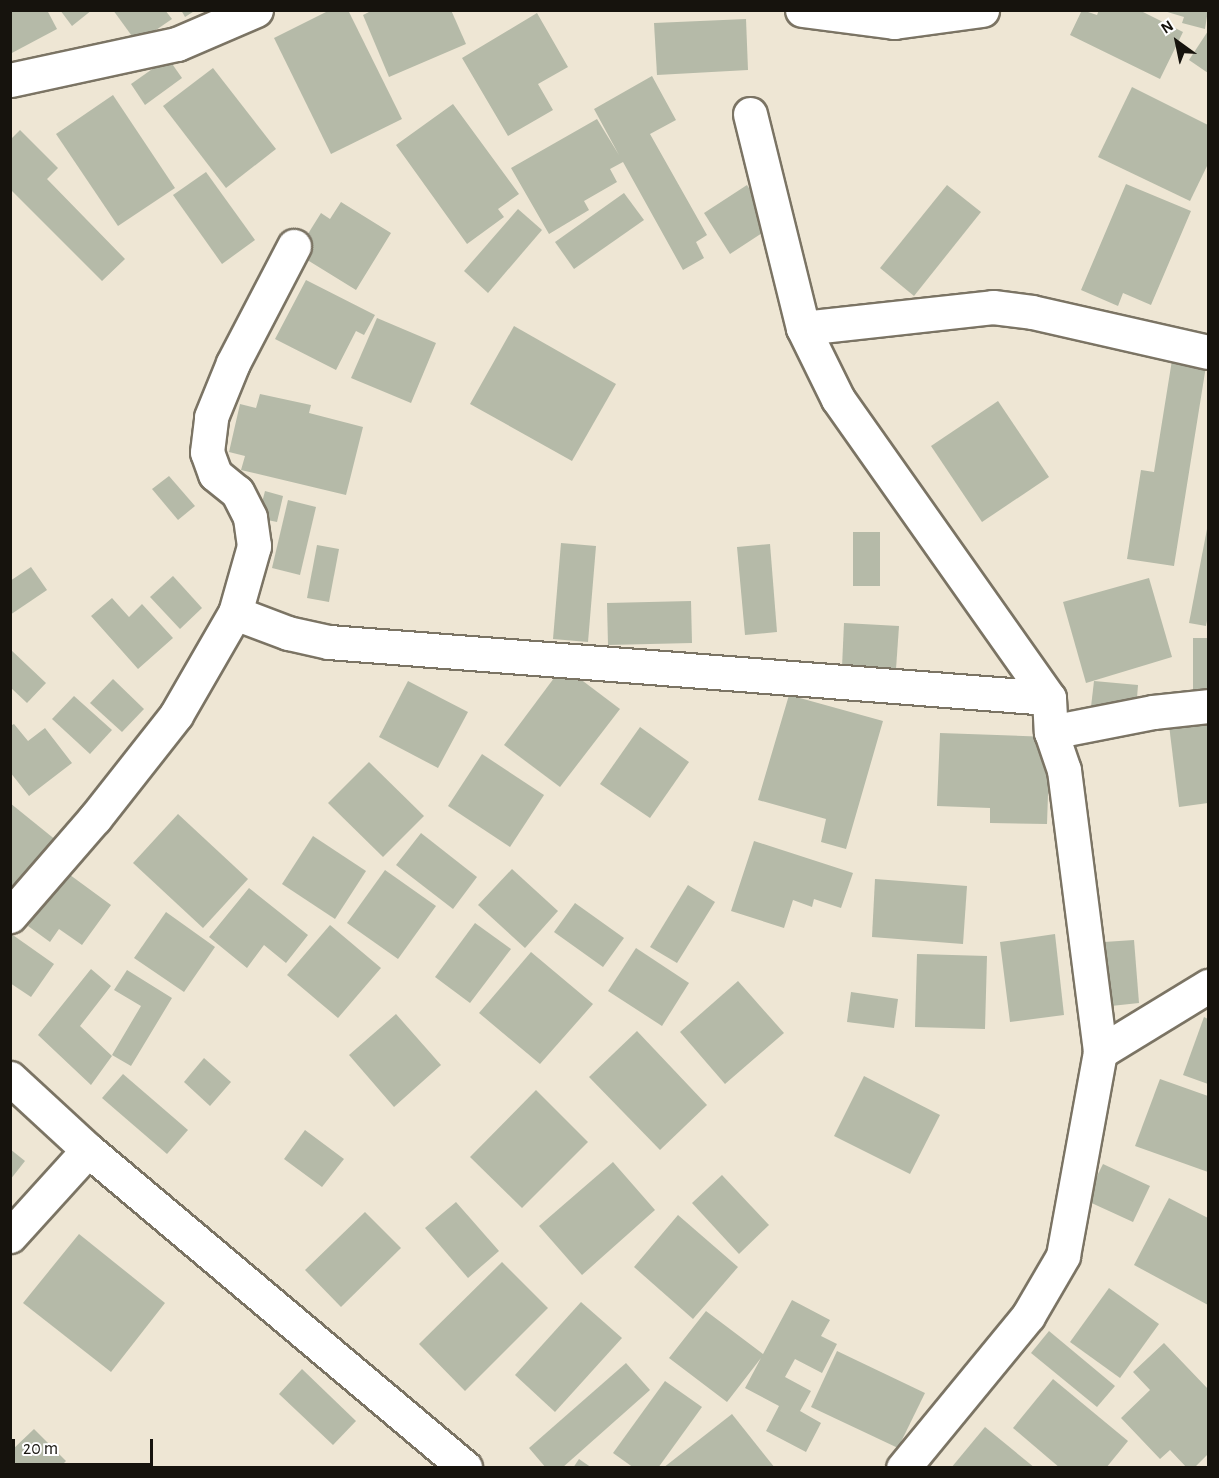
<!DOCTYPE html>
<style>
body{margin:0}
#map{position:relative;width:1219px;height:1478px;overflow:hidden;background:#eee6d4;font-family:"Alegreya Sans",sans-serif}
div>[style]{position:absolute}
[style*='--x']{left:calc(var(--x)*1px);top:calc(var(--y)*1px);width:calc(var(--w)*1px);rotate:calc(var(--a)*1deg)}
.building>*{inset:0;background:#b5baa8}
.roads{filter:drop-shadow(2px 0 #7b7464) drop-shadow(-2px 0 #7b7464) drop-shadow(0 2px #7b7464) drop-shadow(0 -2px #7b7464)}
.minor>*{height:33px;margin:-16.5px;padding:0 16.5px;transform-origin:16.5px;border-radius:16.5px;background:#fff}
span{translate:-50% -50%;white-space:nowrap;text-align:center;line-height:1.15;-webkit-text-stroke:5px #fff;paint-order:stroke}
.frame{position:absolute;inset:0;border:12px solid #16130d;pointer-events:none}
.north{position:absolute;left:1147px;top:12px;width:60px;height:60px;-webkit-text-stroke:4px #fff;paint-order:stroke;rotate:327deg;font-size:16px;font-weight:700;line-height:24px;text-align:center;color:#16130d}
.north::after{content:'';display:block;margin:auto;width:21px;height:27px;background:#16130d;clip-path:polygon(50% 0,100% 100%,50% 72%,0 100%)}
.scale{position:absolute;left:12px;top:1439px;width:141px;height:27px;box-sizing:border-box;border:3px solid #16130d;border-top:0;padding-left:8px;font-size:18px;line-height:21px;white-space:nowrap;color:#16130d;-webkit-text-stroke:4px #fff;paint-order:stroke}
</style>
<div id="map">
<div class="building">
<i style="clip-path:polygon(10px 10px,47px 10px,57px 29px,10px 54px)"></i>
<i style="clip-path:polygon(60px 10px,92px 10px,72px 26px)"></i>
<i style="clip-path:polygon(113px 10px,165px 10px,172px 19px,137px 43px)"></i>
<i style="clip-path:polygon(181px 10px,196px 10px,185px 17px)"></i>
<i style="clip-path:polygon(330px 10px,348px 10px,402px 119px,331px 154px,274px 38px)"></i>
<i style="clip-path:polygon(373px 10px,451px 10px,466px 44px,389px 77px,363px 15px)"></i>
<i style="clip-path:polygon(1082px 10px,1097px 15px,1099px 10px,1139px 10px,1183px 32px,1160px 79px,1070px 35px)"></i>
<i style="clip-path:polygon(1208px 10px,1205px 29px,1182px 23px,1184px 17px,1164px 11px)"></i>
<i style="clip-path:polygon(537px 13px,568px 67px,538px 84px,553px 110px,508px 136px,462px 58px)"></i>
<i style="clip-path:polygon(746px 19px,748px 70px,657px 75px,654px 23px)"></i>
<i style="clip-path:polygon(1208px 31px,1208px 73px,1189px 60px)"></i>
<i style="clip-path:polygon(168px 58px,182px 78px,145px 105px,131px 84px)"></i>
<i style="clip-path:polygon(213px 68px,276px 149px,226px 188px,163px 106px)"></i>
<i style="clip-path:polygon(652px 76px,676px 120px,650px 134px,707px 235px,696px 242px,704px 258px,683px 270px,623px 162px,610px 169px,617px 182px,584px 201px,589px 210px,549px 234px,511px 168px,597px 119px,619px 155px,594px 109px)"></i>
<i style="clip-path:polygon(1132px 87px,1208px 125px,1208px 164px,1190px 201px,1098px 157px)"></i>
<i style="clip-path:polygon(113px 95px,175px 188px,118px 226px,56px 134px)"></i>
<i style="clip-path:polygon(453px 104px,519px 194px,498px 209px,504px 217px,467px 244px,396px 145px)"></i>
<i style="clip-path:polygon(20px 130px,58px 168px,47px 179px,125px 259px,102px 281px,10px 189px,10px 140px)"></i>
<i style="clip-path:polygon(206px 172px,255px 240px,222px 264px,173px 195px)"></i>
<i style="clip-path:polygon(1126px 184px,1191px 211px,1151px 305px,1123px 293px,1118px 306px,1081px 290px)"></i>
<i style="clip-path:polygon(747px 185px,773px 226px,730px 254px,704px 213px)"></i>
<i style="clip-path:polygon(947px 185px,981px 212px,914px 296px,880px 268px)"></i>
<i style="clip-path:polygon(624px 193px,644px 220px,574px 269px,555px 242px)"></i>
<i style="clip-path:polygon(341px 202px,391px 233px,356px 290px,296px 253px,321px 213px,330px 219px)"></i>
<i style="clip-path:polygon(518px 209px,542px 230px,488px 293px,464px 271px)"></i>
<i style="clip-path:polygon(306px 280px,375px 315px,364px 335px,356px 331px,336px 370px,275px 339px)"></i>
<i style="clip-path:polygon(377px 318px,436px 343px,411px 403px,351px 378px)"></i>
<i style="clip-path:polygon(514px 326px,616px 384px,572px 461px,470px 404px)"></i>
<i style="clip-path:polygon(1172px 360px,1206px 366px,1174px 566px,1127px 559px,1141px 470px,1154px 472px)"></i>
<i style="clip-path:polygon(260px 394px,311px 405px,309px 413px,363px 427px,346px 495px,241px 470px,245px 456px,229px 452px,240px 404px,256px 408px)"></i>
<i style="clip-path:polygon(998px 401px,1049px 477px,982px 522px,931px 446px)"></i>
<i style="clip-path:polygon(169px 476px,195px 506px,178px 520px,152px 489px)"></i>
<i style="clip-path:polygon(265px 491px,283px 496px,277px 522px,258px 518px)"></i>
<i style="clip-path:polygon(288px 500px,316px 507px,300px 575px,272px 568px)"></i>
<i style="clip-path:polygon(1207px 529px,1208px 615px,1206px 626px,1189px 623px)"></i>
<i style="clip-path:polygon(853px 532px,880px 532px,880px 586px,853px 586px)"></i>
<i style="clip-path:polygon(561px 543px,596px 546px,588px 642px,553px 639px)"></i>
<i style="clip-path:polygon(770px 544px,777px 632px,745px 635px,737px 547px)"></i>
<i style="clip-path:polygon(317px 545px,339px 549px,329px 602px,307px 598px)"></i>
<i style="clip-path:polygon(31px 567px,47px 590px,10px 615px,10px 581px)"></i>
<i style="clip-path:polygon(173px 576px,202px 608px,180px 629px,150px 597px)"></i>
<i style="clip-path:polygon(1149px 578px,1172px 657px,1086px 683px,1063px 602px)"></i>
<i style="clip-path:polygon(112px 598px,129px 617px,142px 604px,173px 638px,138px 669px,91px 616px)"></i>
<i style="clip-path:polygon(691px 601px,692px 643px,608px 645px,607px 603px)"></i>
<i style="clip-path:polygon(844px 623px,899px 626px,896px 669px,842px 667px)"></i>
<i style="clip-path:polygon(1193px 638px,1208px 638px,1208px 690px,1193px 690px)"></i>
<i style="clip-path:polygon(10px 649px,46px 683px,27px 703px,10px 687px)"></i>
<i style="clip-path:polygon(563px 666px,620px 709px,560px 787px,504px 745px)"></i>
<i style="clip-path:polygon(113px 679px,144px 709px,122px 732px,90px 703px)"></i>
<i style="clip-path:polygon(408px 681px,468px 712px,438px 768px,379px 737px)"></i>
<i style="clip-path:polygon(1094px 681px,1138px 685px,1136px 711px,1091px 707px)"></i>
<i style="clip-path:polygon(789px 695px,883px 721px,846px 849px,821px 842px,826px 819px,758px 800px)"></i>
<i style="clip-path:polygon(74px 696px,112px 730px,90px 754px,52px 719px)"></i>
<i style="clip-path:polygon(1208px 720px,1208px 803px,1179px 807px,1169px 725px)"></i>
<i style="clip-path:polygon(14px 724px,28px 741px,45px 728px,72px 763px,29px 796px,10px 772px,10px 726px)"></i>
<i style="clip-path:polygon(640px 727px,689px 762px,650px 818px,600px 784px)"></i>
<i style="clip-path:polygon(940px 733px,1050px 737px,1047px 824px,990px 823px,990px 808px,937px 806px)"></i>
<i style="clip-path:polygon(482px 754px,544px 795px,510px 847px,448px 806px)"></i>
<i style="clip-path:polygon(369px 762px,424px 816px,383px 857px,328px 803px)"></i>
<i style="clip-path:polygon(10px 803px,57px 841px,10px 895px)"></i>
<i style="clip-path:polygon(178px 814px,248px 879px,203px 928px,133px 863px)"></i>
<i style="clip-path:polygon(421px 833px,477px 877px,453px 909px,396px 865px)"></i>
<i style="clip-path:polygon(313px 836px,366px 871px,335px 919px,282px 884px)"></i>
<i style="clip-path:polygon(754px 841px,853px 873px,841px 908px,814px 899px,812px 907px,793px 900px,784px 928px,731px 911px)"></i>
<i style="clip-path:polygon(512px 869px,558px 911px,525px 948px,478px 905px)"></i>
<i style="clip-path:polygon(385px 870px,436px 906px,398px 959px,347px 923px)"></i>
<i style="clip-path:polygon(66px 872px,111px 905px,82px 945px,59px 929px,50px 942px,28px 926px)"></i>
<i style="clip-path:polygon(875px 879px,967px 886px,963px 944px,872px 937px)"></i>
<i style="clip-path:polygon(688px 885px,715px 902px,677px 963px,650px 947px)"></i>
<i style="clip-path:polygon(249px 888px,308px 935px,286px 963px,264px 945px,247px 968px,209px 937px)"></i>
<i style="clip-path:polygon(575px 903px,624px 938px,603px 967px,554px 932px)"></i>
<i style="clip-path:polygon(166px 912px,215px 947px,184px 992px,134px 958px)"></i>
<i style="clip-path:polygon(475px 923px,511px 949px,470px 1003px,435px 977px)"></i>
<i style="clip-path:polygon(330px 925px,381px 968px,338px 1018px,287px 975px)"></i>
<i style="clip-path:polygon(10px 933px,54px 964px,31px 997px,10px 983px)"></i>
<i style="clip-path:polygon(1055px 934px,1064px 1015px,1010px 1022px,1000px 942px)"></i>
<i style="clip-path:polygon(1134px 940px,1139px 1003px,1111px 1006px,1104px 942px)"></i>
<i style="clip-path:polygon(636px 948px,689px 983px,662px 1026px,608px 991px)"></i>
<i style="clip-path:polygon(531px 952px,593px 1004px,540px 1064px,479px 1013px)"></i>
<i style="clip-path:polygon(917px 954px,987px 956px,985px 1029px,915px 1027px)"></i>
<i style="clip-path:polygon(91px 969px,111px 986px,80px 1026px,112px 1056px,91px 1085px,38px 1035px)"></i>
<i style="clip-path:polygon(127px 970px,172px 998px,131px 1066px,112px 1055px,141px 1006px,114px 990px)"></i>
<i style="clip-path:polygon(738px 981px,784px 1033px,725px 1084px,680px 1032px)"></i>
<i style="clip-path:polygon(851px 992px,898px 999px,894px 1028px,847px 1022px)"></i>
<i style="clip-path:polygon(396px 1014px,441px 1065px,394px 1107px,349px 1055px)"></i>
<i style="clip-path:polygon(1204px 1017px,1208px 1019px,1208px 1084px,1183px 1075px)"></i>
<i style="clip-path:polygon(637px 1031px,707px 1105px,660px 1150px,589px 1077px)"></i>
<i style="clip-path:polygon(204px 1058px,231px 1082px,210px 1106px,184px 1082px)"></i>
<i style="clip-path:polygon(123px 1074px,188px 1130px,167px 1154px,102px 1098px)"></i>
<i style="clip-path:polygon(864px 1076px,940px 1115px,910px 1174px,834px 1136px)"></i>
<i style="clip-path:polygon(1160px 1079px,1208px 1096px,1208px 1172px,1135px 1146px)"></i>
<i style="clip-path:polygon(536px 1090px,588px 1142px,522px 1208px,470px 1157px)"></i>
<i style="clip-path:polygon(305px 1130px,344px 1159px,322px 1187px,284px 1159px)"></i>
<i style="clip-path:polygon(10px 1149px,25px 1161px,10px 1180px)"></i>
<i style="clip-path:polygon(613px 1162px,655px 1210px,582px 1275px,539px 1226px)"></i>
<i style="clip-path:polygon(1103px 1164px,1150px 1186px,1133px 1222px,1085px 1200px)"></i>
<i style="clip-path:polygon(722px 1175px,769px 1225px,739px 1254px,692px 1203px)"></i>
<i style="clip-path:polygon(1169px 1198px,1208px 1218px,1208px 1305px,1134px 1265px)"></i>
<i style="clip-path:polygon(456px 1202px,499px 1251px,468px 1278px,425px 1228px)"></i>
<i style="clip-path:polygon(365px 1212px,401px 1248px,341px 1307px,305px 1270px)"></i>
<i style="clip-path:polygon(678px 1215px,738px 1267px,693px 1319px,634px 1267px)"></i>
<i style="clip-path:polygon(79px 1234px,165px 1303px,111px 1372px,23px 1303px)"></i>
<i style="clip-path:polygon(502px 1262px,548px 1308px,465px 1391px,419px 1344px)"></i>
<i style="clip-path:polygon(1109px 1288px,1159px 1324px,1120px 1378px,1070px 1342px)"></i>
<i style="clip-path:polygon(792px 1300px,830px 1320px,821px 1336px,837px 1344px,822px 1373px,795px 1359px,785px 1377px,811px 1391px,800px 1411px,821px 1423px,806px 1452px,766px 1431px,779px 1406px,745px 1388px,761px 1358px,727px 1402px,669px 1358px,706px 1311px,763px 1354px)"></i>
<i style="clip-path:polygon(581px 1302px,622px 1338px,555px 1412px,515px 1375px)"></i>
<i style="clip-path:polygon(1049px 1331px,1115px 1386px,1097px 1407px,1031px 1353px)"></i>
<i style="clip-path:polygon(1164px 1343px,1208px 1389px,1208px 1454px,1194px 1468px,1187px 1468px,1170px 1450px,1160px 1459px,1121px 1418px,1150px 1390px,1133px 1372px)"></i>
<i style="clip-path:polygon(837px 1351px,925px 1393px,898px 1448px,811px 1407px)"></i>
<i style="clip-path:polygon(626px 1363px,650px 1390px,562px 1468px,546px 1468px,529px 1448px)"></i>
<i style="clip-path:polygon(302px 1369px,356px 1421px,333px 1445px,279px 1394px)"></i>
<i style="clip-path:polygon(1053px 1379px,1128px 1441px,1106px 1468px,1060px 1468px,1013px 1428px)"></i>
<i style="clip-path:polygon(665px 1381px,702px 1407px,658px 1468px,634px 1468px,613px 1453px)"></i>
<i style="clip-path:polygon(732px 1414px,775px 1468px,663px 1468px)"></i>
<i style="clip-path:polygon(985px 1427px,1035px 1468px,951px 1468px)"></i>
<i style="clip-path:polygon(34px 1429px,66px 1461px,59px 1468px,10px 1468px,10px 1452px)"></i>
<i style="clip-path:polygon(579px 1459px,592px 1468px,573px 1468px)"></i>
</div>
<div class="roads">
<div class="minor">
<i style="--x:802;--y:10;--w:93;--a:7.4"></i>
<i style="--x:894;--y:22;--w:89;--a:-7.8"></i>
<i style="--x:10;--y:80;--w:171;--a:-12.2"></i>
<i style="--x:177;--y:44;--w:86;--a:-23.3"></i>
<i style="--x:750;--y:114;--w:220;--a:76.1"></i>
<i style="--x:803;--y:328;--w:79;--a:63.8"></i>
<i style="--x:838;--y:399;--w:366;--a:54.8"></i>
<i style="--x:1049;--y:698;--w:34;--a:87"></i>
<i style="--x:1051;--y:732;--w:40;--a:71.1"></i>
<i style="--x:1064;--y:770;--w:284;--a:82.7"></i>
<i style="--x:1100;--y:1052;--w:207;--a:100.3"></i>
<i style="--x:1063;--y:1256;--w:69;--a:120.3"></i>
<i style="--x:1028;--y:1316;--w:197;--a:129.4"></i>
<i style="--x:803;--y:328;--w:191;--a:-6.3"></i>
<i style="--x:993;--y:307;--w:39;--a:7"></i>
<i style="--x:1032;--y:312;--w:180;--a:12.8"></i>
<i style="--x:235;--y:613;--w:57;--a:20.7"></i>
<i style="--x:288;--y:633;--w:42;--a:12.4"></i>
<i style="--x:329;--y:642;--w:722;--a:4.45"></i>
<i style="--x:1051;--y:732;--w:104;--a:-11.1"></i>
<i style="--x:1153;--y:712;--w:55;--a:-6.2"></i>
<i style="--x:10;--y:916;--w:130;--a:-49.1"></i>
<i style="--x:95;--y:818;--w:131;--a:-51.8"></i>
<i style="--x:176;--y:715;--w:118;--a:-60"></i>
<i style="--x:235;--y:613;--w:70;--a:-74.2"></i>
<i style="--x:254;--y:546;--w:29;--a:-98"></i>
<i style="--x:250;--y:517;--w:28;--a:-117"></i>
<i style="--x:237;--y:492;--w:28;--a:-141"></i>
<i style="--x:215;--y:474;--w:23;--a:-110"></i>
<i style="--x:207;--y:452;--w:35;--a:-83"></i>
<i style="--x:211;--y:417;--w:58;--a:-67.8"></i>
<i style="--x:233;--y:363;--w:132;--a:-62.5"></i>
<i style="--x:1100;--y:1052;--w:127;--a:-31.4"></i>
<i style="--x:10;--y:1078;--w:106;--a:42.7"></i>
<i style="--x:88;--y:1150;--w:493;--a:40.1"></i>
<i style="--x:10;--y:1236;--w:116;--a:-47.8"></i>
</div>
</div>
<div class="frame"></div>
<div class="north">N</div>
<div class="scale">20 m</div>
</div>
